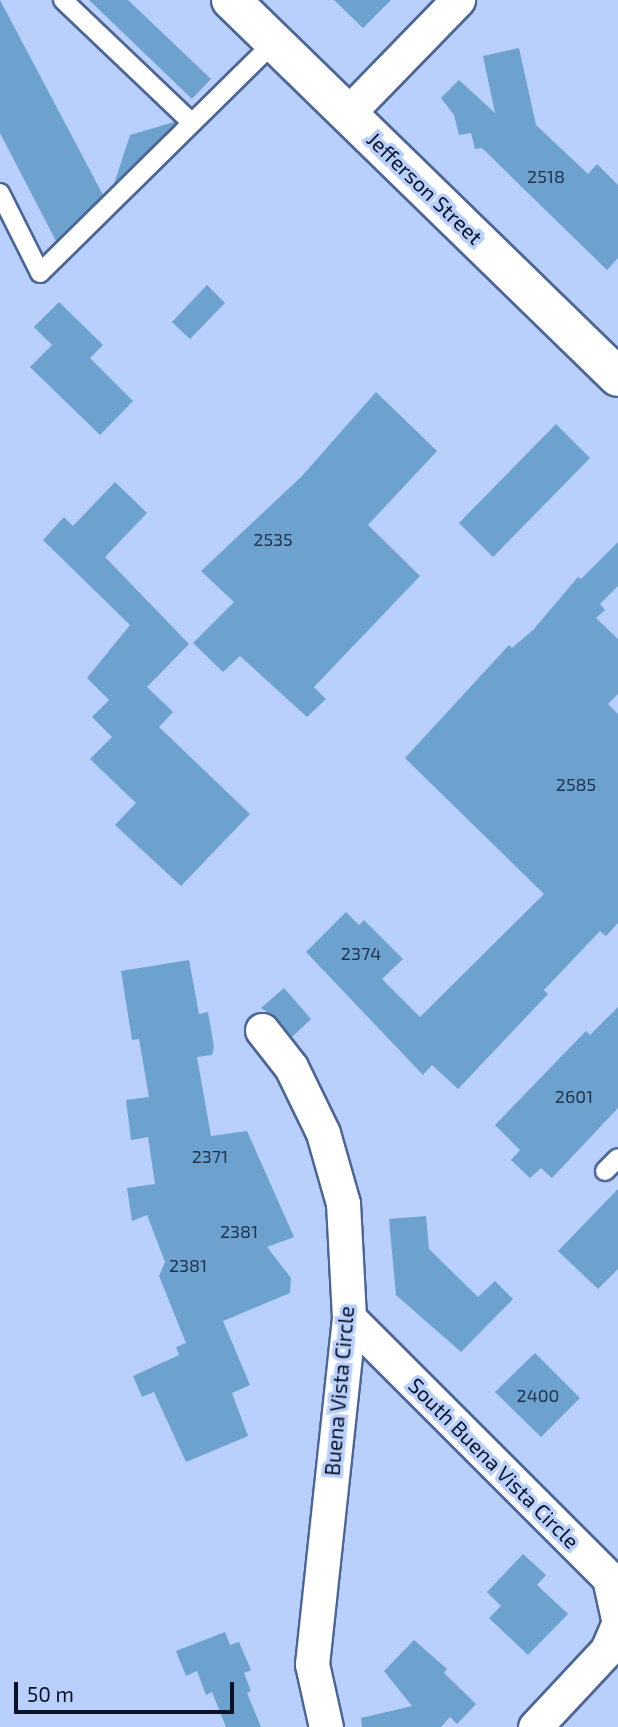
<!DOCTYPE html>
<style>
body{margin:0}
#map{position:relative;width:618px;height:1727px;overflow:hidden;background:#b9d0fd;font-family:"Exo 2",sans-serif}
div>[style]{position:absolute}
[style*='--x']{left:calc(var(--x)*1px);top:calc(var(--y)*1px);width:calc(var(--w)*1px);rotate:calc(var(--a)*1deg)}
.building>*{inset:0;background:#6ca2cd}
.roads{filter:drop-shadow(2px 0 #4c6597) drop-shadow(-2px 0 #4c6597) drop-shadow(0 2px #4c6597) drop-shadow(0 -2px #4c6597)}
.service>*{height:18px;margin:-9px;padding:0 9px;transform-origin:9px;border-radius:9px;background:#fff}
.minor>*{height:33px;margin:-16.5px;padding:0 16.5px;transform-origin:16.5px;border-radius:16.5px;background:#fff}
.secondary>*{height:38px;margin:-19px;padding:0 19px;transform-origin:19px;border-radius:19px;background:#fff}
span{translate:-50% -50%;white-space:nowrap;text-align:center;line-height:1.15;-webkit-text-stroke:7px #b9d0fd;paint-order:stroke}
.number-label{font-size:18px;color:#21354f}
.number-label span{-webkit-text-stroke-width:0}
.street-label{font-size:21px;color:#081125}
.scale{position:absolute;left:14px;top:1682px;width:220px;height:32px;box-sizing:border-box;border:4px solid #081125;border-top:0;padding-left:9px;font-size:21px;line-height:24px;white-space:nowrap;color:#081125;-webkit-text-stroke:5px #b9d0fd;paint-order:stroke}
</style>
<div id="map">
<div class="building">
<i style="clip-path:polygon(0 0,103px 195px,56px 241px,0 133px)"></i>
<i style="clip-path:polygon(89px 0,128px 0,211px 79px,192px 99px)"></i>
<i style="clip-path:polygon(334px 0,391px 0,363px 28px)"></i>
<i style="clip-path:polygon(519px 48px,536px 125px,588px 174px,597px 164px,618px 185px,618px 258px,607px 270px,482px 148px,475px 149px,471px 133px,459px 135px,454px 115px,441px 98px,459px 80px,495px 113px,483px 56px)"></i>
<i style="clip-path:polygon(174px 122px,176px 123px,114px 184px,130px 135px)"></i>
<i style="clip-path:polygon(207px 285px,225px 303px,190px 339px,172px 322px)"></i>
<i style="clip-path:polygon(59px 302px,103px 345px,90px 358px,133px 401px,100px 435px,30px 367px,52px 345px,34px 327px)"></i>
<i style="clip-path:polygon(376px 392px,437px 451px,368px 525px,420px 576px,314px 687px,326px 699px,307px 717px,240px 656px,223px 672px,193px 643px,234px 602px,201px 571px,302px 476px)"></i>
<i style="clip-path:polygon(556px 424px,590px 458px,493px 557px,459px 523px)"></i>
<i style="clip-path:polygon(115px 482px,147px 513px,105px 557px,189px 644px,147px 687px,173px 712px,159px 727px,250px 814px,181px 886px,115px 825px,136px 803px,90px 759px,112px 737px,92px 717px,109px 700px,87px 678px,130px 625px,43px 540px,64px 517px,73px 526px)"></i>
<i style="clip-path:polygon(618px 542px,618px 586px,600px 604px,605px 610px,596px 618px,618px 639px,618px 694px,608px 704px,618px 714px,618px 923px,606px 936px,600px 931px,544px 990px,548px 994px,458px 1089px,432px 1065px,423px 1075px,306px 952px,346px 912px,359px 925px,364px 920px,403px 959px,382px 979px,420px 1017px,544px 894px,405px 758px,509px 645px,512px 648px,533px 630px,578px 577px,581px 579px)"></i>
<i style="clip-path:polygon(189px 960px,199px 1014px,208px 1012px,214px 1047px,212px 1055px,197px 1057px,211px 1136px,247px 1131px,294px 1237px,267px 1247px,291px 1278px,290px 1293px,223px 1321px,250px 1385px,232px 1393px,248px 1436px,186px 1462px,154px 1392px,142px 1397px,133px 1376px,179px 1355px,176px 1347px,186px 1343px,159px 1276px,165px 1262px,147px 1215px,132px 1221px,127px 1188px,155px 1184px,148px 1137px,131px 1140px,126px 1100px,149px 1097px,139px 1039px,132px 1040px,121px 971px)"></i>
<i style="clip-path:polygon(284px 988px,311px 1019px,292px 1037px,277px 1018px,261px 1008px)"></i>
<i style="clip-path:polygon(618px 1007px,618px 1108px,552px 1178px,541px 1168px,530px 1178px,511px 1160px,520px 1150px,495px 1125px,586px 1031px,590px 1035px)"></i>
<i style="clip-path:polygon(618px 1189px,618px 1269px,598px 1289px,558px 1251px)"></i>
<i style="clip-path:polygon(426px 1216px,429px 1249px,478px 1297px,495px 1281px,513px 1299px,461px 1352px,396px 1295px,389px 1219px)"></i>
<i style="clip-path:polygon(535px 1353px,580px 1398px,541px 1437px,495px 1392px)"></i>
<i style="clip-path:polygon(523px 1554px,546px 1575px,537px 1585px,568px 1614px,528px 1655px,489px 1618px,501px 1606px,487px 1592px)"></i>
<i style="clip-path:polygon(225px 1632px,230px 1645px,239px 1642px,251px 1670px,244px 1673px,251px 1691px,247px 1693px,261px 1727px,226px 1727px,212px 1692px,206px 1695px,197px 1671px,186px 1676px,176px 1651px)"></i>
<i style="clip-path:polygon(414px 1640px,447px 1669px,444px 1673px,476px 1704px,457px 1724px,450px 1717px,441px 1727px,362px 1727px,361px 1718px,412px 1706px,384px 1671px)"></i>
</div>
<div class="roads">
<div class="service">
<i style="--x:63;--y:0;--w:178;--a:43.6"></i>
<i style="--x:0;--y:193;--w:89;--a:63.4"></i>
<i style="--x:40;--y:273;--w:329;--a:-44.6"></i>
<i style="--x:605;--y:1171;--w:18;--a:-45"></i>
</div>
<div class="minor">
<i style="--x:348;--y:113;--w:158;--a:-45.8"></i>
<i style="--x:262;--y:1030;--w:47;--a:51.9"></i>
<i style="--x:291;--y:1067;--w:73;--a:64.1"></i>
<i style="--x:323;--y:1133;--w:73;--a:74.1"></i>
<i style="--x:343;--y:1203;--w:115;--a:87"></i>
<i style="--x:349;--y:1318;--w:348;--a:96.1"></i>
<i style="--x:312;--y:1664;--w:65;--a:77.5"></i>
<i style="--x:349;--y:1318;--w:368;--a:45"></i>
<i style="--x:609;--y:1578;--w:42;--a:77.6"></i>
<i style="--x:535;--y:1727;--w:105;--a:-46.9"></i>
<i style="--x:607;--y:1650;--w:28;--a:-67"></i>
</div>
<div class="secondary">
<i style="--x:231;--y:0;--w:540;--a:44.25"></i>
</div>
</div>
<div class="number-label">
<span style="left:546px;top:176px">2518</span>
<span style="left:273px;top:539px">2535</span>
<span style="left:576px;top:784px">2585</span>
<span style="left:361px;top:953px">2374</span>
<span style="left:574px;top:1096px">2601</span>
<span style="left:210px;top:1156px">2371</span>
<span style="left:239px;top:1231px">2381</span>
<span style="left:188px;top:1265px">2381</span>
<span style="left:538px;top:1395px">2400</span>
</div>
<div class="street-label">
<span style="left:425px;top:188px;rotate:44deg">Jefferson Street</span>
<span style="left:339px;top:1391px;rotate:-85deg">Buena Vista Circle</span>
<span style="left:494px;top:1463px;rotate:45deg">South Buena Vista Circle</span>
</div>
<div class="scale">50 m</div>
</div>
